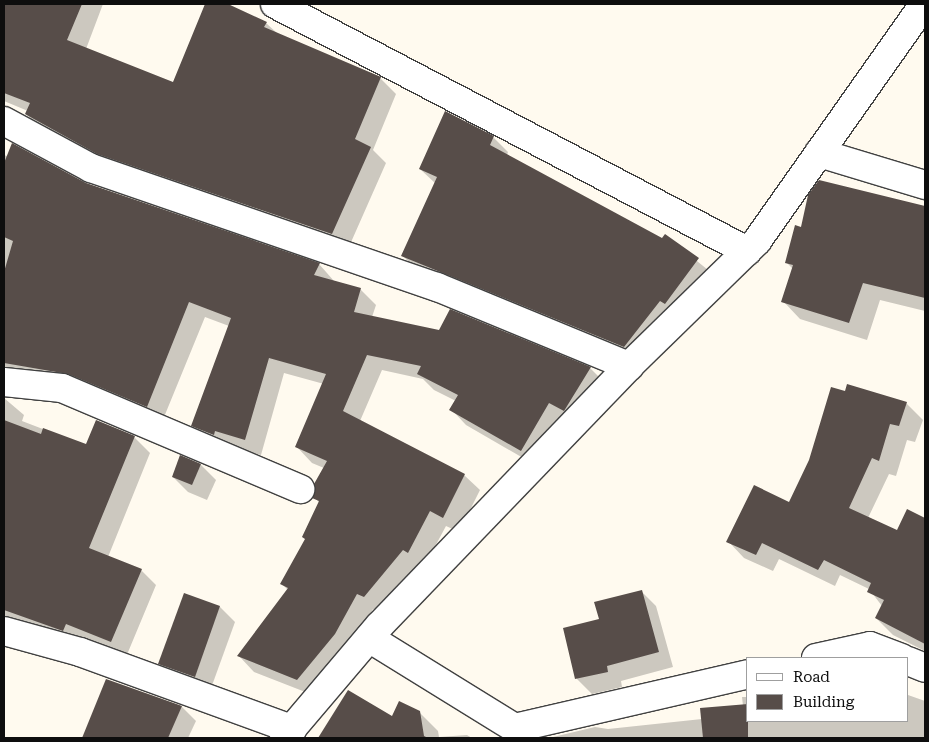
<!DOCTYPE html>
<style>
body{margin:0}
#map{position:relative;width:929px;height:742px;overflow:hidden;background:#fffaef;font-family:"Roboto Serif",serif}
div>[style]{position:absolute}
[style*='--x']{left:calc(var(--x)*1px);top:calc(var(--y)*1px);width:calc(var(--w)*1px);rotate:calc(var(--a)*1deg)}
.shadow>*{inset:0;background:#0003}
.building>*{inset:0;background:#574d49}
.roads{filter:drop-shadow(1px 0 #414141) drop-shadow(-1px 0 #414141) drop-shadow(0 1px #414141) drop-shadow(0 -1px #414141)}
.minor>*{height:28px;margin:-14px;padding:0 14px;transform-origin:14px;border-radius:14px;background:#fff}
span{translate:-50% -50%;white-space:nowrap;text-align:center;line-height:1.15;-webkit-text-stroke:5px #fff;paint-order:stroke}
.frame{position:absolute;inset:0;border:5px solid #0e0e0e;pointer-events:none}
.legend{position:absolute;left:746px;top:657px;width:162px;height:65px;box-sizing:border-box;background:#fff;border:1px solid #9f9f9f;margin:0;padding:6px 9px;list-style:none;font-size:15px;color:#0e0e0e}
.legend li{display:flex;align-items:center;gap:10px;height:25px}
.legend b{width:25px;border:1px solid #9f9f9f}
</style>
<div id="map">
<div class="shadow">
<i style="clip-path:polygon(4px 4px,103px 4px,86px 49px,173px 83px,207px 4px,224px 4px,266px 23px,278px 34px,380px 78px,396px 94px,373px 150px,386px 163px,348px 249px,114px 169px,42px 130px,26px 114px,28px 111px,4px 101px)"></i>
<i style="clip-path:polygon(493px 137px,508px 152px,507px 155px,663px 240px,666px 236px,713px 274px,640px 361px,417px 270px,402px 255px,436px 184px,420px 169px)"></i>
<i style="clip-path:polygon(4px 155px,319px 264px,334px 281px,360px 289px,376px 305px,372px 317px,440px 331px,451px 311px,590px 368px,606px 384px,537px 466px,466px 425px,451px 409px,456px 401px,434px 390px,423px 379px,382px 370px,360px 421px,464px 475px,480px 490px,459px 532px,446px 526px,424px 567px,419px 564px,380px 612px,373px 609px,349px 650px,313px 695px,254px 672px,239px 656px,288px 590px,282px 584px,306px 539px,320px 503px,314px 497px,324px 468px,312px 463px,297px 447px,324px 384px,284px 373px,261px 455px,208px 441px,192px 425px,229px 326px,205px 317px,162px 422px,13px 383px,4px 397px)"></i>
<i style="clip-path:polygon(819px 182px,925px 207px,925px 311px,880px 300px,867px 340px,800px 319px,783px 301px,793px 269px,787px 263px)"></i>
<i style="clip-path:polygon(4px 398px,24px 415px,22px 421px,87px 446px,134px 437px,150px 453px,108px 557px,141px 570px,156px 585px,126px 657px,4px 622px)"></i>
<i style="clip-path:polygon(906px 403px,923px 420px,915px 442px,907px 440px,896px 476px,889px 474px,868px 518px,897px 532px,907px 511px,925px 520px,925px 651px,893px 635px,876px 618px,882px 606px,869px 589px,840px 575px,835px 586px,779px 559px,773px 571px,744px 558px,728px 541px,789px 504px)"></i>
<i style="clip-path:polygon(181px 457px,201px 465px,216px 480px,207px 500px,188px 492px,173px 477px)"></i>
<i style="clip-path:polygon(641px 591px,656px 606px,673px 667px,621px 681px,622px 687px,592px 694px,577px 679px,565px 629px,601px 620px)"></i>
<i style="clip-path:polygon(184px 595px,220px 607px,235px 622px,210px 691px,175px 679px,160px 664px)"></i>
<i style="clip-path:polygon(107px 680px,182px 707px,196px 721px,188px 738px,83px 738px)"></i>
<i style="clip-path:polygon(349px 692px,392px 718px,419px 712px,438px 731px,439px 737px,467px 735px,472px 738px,320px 738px)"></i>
<i style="clip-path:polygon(908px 695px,925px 701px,925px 738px,549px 738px,595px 727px,608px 729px,702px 719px,743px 706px,742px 697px,748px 697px,748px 721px,908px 721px)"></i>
</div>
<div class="building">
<i style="clip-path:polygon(4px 4px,82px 4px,67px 40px,173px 82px,205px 4px,228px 4px,267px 22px,264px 27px,381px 77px,355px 139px,371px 147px,332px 234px,97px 154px,25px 114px,30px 103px,4px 93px)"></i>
<i style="clip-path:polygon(445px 111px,494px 136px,490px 145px,662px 238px,665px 234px,699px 258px,665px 304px,660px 301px,624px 347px,401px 256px,437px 177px,419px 169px)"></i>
<i style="clip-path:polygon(12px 143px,86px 183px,320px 263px,314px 275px,361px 288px,354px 312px,439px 330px,450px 309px,591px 367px,564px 411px,549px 403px,521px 451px,449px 410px,458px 395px,417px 374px,421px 366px,367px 355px,343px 411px,465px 474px,443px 518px,430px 511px,408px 553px,403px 550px,364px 597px,357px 594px,335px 634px,297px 680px,237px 656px,288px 588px,280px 584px,305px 539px,302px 537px,319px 501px,312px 498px,314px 484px,327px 461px,295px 447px,326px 374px,269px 358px,245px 440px,215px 431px,214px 435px,191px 426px,231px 318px,189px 302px,147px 407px,68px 374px,4px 363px,4px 272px,13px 241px,4px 237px,4px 163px)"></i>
<i style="clip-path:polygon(819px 180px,925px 206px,925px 298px,863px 283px,849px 323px,781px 302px,793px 265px,785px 263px,795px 225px,801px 227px,808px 195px)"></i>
<i style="clip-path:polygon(847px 384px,907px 402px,899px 426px,890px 424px,879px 461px,872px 458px,849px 508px,897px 530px,907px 509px,925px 518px,925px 644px,875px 618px,884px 600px,867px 592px,871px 583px,824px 560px,818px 570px,762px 543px,756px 555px,726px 542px,754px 485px,789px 502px,809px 460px,831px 387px,845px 391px)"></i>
<i style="clip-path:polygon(4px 420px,41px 434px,43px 428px,86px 444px,96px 420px,135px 436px,89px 548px,142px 569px,111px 642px,66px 624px,63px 631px,4px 610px)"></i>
<i style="clip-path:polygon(180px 455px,201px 464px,192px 485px,172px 477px)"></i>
<i style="clip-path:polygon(642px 590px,659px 652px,607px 666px,608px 672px,575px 679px,563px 628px,599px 619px,594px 602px)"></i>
<i style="clip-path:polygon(184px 593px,220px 606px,195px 677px,158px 664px)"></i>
<i style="clip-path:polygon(106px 679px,182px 706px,168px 738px,82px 738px)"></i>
<i style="clip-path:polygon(348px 690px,392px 716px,399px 701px,420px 711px,424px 736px,428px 738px,318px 738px)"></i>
<i style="clip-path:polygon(748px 704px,748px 738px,703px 738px,700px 708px)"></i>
</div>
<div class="roads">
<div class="minor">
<i style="--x:275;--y:4;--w:533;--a:27.62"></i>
<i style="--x:4;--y:121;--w:99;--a:28.4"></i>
<i style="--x:91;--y:168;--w:366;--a:19"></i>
<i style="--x:437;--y:287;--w:208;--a:22.4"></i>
<i style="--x:819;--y:153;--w:111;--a:16.8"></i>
<i style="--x:4;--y:382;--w:58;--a:5.9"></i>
<i style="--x:62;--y:388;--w:259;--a:23"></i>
<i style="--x:4;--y:631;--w:79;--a:15.4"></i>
<i style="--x:80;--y:652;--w:226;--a:20"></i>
<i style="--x:369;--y:638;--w:172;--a:31.7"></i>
<i style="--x:515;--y:728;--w:239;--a:-13"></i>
<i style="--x:816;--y:658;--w:55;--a:-12.5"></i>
<i style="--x:870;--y:646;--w:34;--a:21"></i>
<i style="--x:908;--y:661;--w:18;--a:22"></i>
<i style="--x:284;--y:738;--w:148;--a:-49.7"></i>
<i style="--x:380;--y:625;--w:359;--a:-46.1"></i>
<i style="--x:629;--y:366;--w:179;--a:-44.3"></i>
<i style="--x:757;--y:241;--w:290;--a:-54.8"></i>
</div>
</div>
<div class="frame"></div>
<ul class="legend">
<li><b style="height:6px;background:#fff"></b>Road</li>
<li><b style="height:14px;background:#574d49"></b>Building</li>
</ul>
</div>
